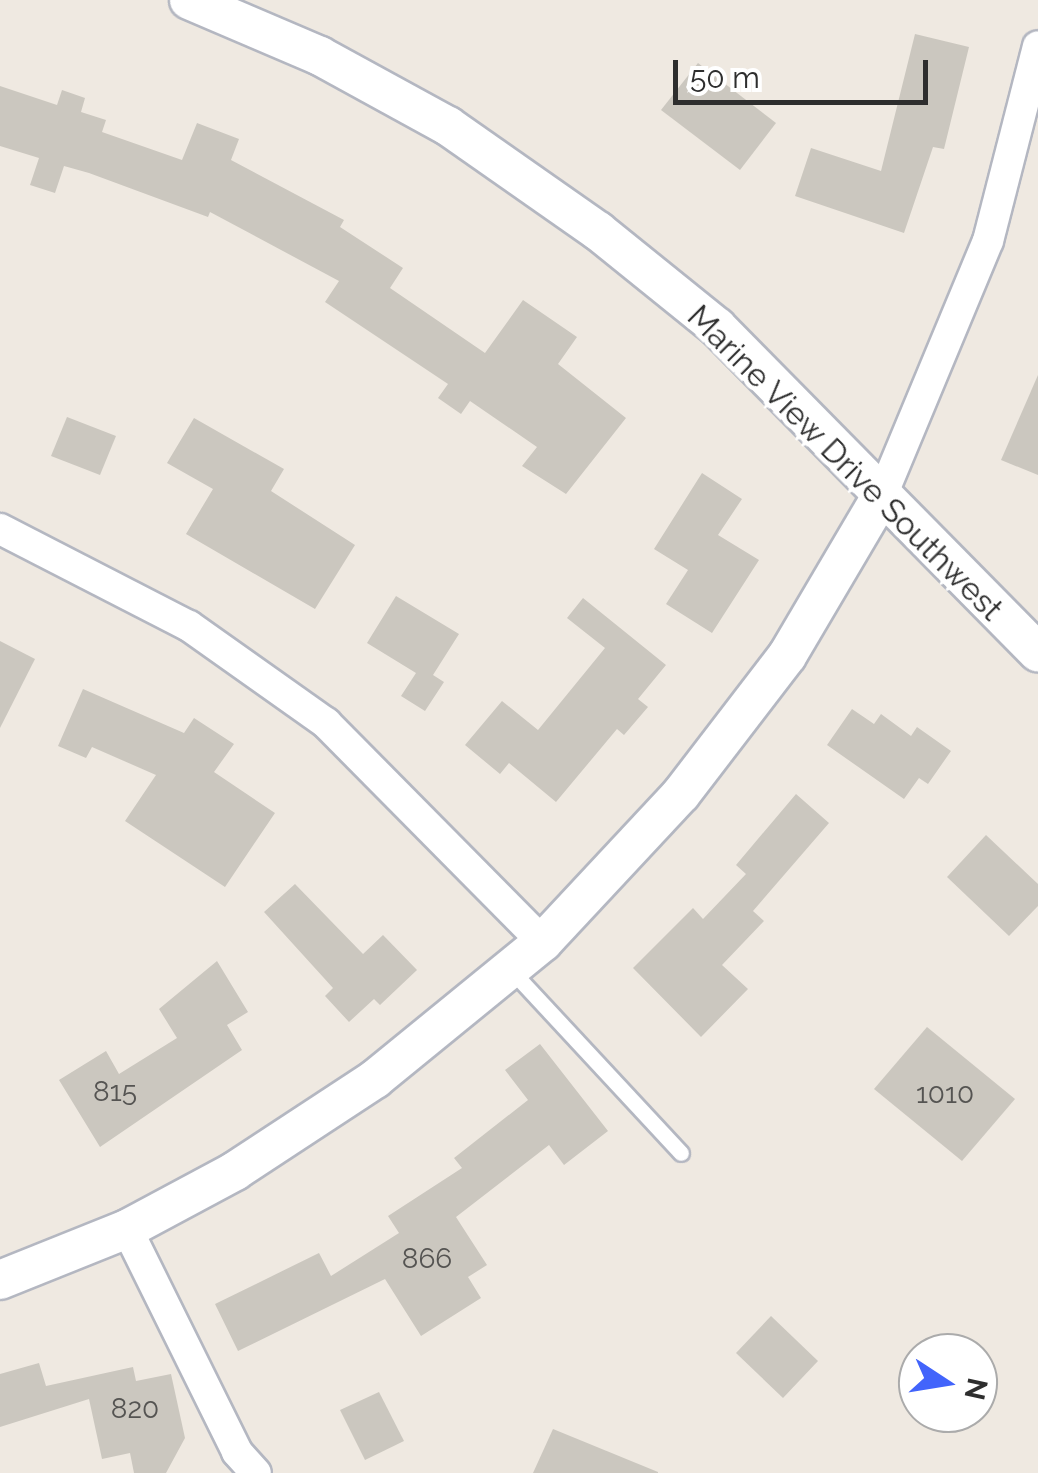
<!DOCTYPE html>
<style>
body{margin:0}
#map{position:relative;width:1038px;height:1473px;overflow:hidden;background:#efe9e1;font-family:Raleway,sans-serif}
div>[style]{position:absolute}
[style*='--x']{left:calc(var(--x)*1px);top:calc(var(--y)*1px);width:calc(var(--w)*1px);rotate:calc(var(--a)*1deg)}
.building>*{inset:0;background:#cbc7bf}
.roads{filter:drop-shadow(2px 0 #b4b7c1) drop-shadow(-2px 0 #b4b7c1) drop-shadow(0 2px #b4b7c1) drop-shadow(0 -2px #b4b7c1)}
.service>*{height:15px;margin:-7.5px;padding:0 7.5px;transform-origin:7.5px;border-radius:7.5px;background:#fff}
.minor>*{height:30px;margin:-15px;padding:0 15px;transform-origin:15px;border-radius:15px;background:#fff}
.tertiary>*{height:38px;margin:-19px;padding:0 19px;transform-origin:19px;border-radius:19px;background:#fff}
span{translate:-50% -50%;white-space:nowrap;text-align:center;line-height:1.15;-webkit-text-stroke:9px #fff;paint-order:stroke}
.number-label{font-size:28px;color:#555452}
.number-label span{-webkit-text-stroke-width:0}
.street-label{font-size:32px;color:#2e2e2e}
.north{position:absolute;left:898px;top:1333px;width:100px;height:100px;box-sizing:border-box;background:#fff;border:2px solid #ababab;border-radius:50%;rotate:102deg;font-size:28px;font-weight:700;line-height:40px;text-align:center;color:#2e2e2e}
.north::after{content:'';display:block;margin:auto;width:35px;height:45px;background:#4264fb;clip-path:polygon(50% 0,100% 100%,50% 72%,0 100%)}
.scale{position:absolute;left:673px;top:60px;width:255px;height:45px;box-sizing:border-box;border:5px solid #2e2e2e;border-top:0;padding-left:12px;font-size:30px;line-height:35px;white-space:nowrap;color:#2e2e2e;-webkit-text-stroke:8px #fff;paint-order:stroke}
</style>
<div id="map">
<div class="building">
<i style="clip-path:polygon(915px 34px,969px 47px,944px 149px,933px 147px,904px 233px,795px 196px,811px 148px,881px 171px)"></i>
<i style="clip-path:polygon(698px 63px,776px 123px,740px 170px,661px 110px)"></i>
<i style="clip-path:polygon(0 86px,57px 105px,62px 90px,85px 98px,81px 112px,106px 120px,102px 132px,182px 160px,197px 123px,239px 139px,231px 160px,344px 220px,340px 227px,403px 268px,390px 288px,485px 353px,523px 300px,577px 337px,558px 364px,626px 418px,566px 494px,522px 466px,537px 447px,470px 401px,461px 414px,438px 398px,448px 384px,325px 302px,339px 281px,210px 212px,208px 217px,89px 173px,64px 166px,55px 193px,30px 185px,39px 158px,0 146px)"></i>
<i style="clip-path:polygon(1038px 375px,1038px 475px,1001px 460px)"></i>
<i style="clip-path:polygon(67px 417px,116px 436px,100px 475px,51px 456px)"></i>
<i style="clip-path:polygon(194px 418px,284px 469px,271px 491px,355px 545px,315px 609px,186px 534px,213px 489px,167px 463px)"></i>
<i style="clip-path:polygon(702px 473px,742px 499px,718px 535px,759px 560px,712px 633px,666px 604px,688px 570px,654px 549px)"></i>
<i style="clip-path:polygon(396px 596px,459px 634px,433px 675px,444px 682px,425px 711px,401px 696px,416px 673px,367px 643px)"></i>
<i style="clip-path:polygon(583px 598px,666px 665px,638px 699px,648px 707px,624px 735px,617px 729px,556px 802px,509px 763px,500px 774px,465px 745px,502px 701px,538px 730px,605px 648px,567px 618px)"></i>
<i style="clip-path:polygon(0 641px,35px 659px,0 728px)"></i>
<i style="clip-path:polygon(83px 689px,184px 733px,194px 718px,234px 744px,214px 772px,275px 813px,225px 887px,125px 821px,156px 775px,92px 747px,86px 758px,58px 746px)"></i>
<i style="clip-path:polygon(852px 709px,874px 724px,881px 714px,911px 736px,917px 727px,951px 751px,928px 784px,919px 778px,904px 799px,827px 745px)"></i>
<i style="clip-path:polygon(796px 794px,829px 823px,753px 911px,764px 921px,722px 965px,748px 989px,701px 1037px,633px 968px,693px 908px,703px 919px,746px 874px,736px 865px)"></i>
<i style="clip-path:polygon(986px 835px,1038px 884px,1038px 906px,1009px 936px,947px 877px)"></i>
<i style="clip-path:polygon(295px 884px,363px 954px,383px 935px,417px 970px,380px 1005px,374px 999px,349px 1022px,325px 996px,333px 988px,264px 912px)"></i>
<i style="clip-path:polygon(217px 961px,248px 1012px,227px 1025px,242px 1050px,100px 1147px,59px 1080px,106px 1051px,119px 1074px,177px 1038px,159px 1009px)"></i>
<i style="clip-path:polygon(927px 1027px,1015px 1099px,962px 1161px,874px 1089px)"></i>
<i style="clip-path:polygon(540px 1044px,608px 1131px,564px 1165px,549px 1145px,456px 1217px,487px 1265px,468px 1277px,481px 1298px,421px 1336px,385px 1279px,238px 1351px,215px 1304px,319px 1253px,331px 1276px,399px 1233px,388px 1216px,462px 1168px,454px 1158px,528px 1100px,505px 1070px)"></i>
<i style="clip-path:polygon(771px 1316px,818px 1361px,783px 1398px,736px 1353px)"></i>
<i style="clip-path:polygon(39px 1363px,46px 1386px,133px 1367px,136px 1381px,171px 1374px,185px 1438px,166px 1473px,134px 1473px,130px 1453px,102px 1459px,89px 1399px,0 1427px,0 1374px)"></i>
<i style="clip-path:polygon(379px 1392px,404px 1441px,365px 1460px,340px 1410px)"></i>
<i style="clip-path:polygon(553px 1429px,658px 1472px,658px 1473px,533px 1473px)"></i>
</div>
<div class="roads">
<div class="service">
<i style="--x:510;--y:969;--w:251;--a:47.1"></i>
</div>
<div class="minor">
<i style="--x:883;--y:493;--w:273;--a:-67.4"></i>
<i style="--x:988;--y:241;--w:201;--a:-75.6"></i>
<i style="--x:0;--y:529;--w:212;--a:27.2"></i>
<i style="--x:189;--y:626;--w:168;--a:35.3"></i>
<i style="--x:326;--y:723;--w:308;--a:45.3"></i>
<i style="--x:127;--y:1229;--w:249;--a:63.7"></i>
<i style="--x:237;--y:1452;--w:28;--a:48"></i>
</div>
<div class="tertiary">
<i style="--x:189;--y:0;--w:142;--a:23.1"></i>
<i style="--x:320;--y:56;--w:146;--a:28.7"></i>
<i style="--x:448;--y:126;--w:183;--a:35"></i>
<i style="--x:598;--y:231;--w:153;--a:38.9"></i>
<i style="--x:717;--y:327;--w:457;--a:45.4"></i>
<i style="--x:0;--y:1280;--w:137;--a:-21.9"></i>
<i style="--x:127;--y:1229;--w:123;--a:-28.2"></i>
<i style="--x:235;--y:1171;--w:168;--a:-33.3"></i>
<i style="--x:375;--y:1079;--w:217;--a:-39.2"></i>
<i style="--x:543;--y:942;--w:202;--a:-47"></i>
<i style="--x:681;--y:794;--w:174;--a:-52.5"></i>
<i style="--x:787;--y:656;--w:189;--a:-59.5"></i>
</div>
</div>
<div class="number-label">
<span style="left:115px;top:1092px">815</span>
<span style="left:945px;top:1094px">1010</span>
<span style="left:427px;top:1259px">866</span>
<span style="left:135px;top:1409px">820</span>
</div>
<div class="street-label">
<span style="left:845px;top:463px;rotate:45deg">Marine View Drive Southwest</span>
</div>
<div class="north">N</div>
<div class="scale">50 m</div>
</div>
